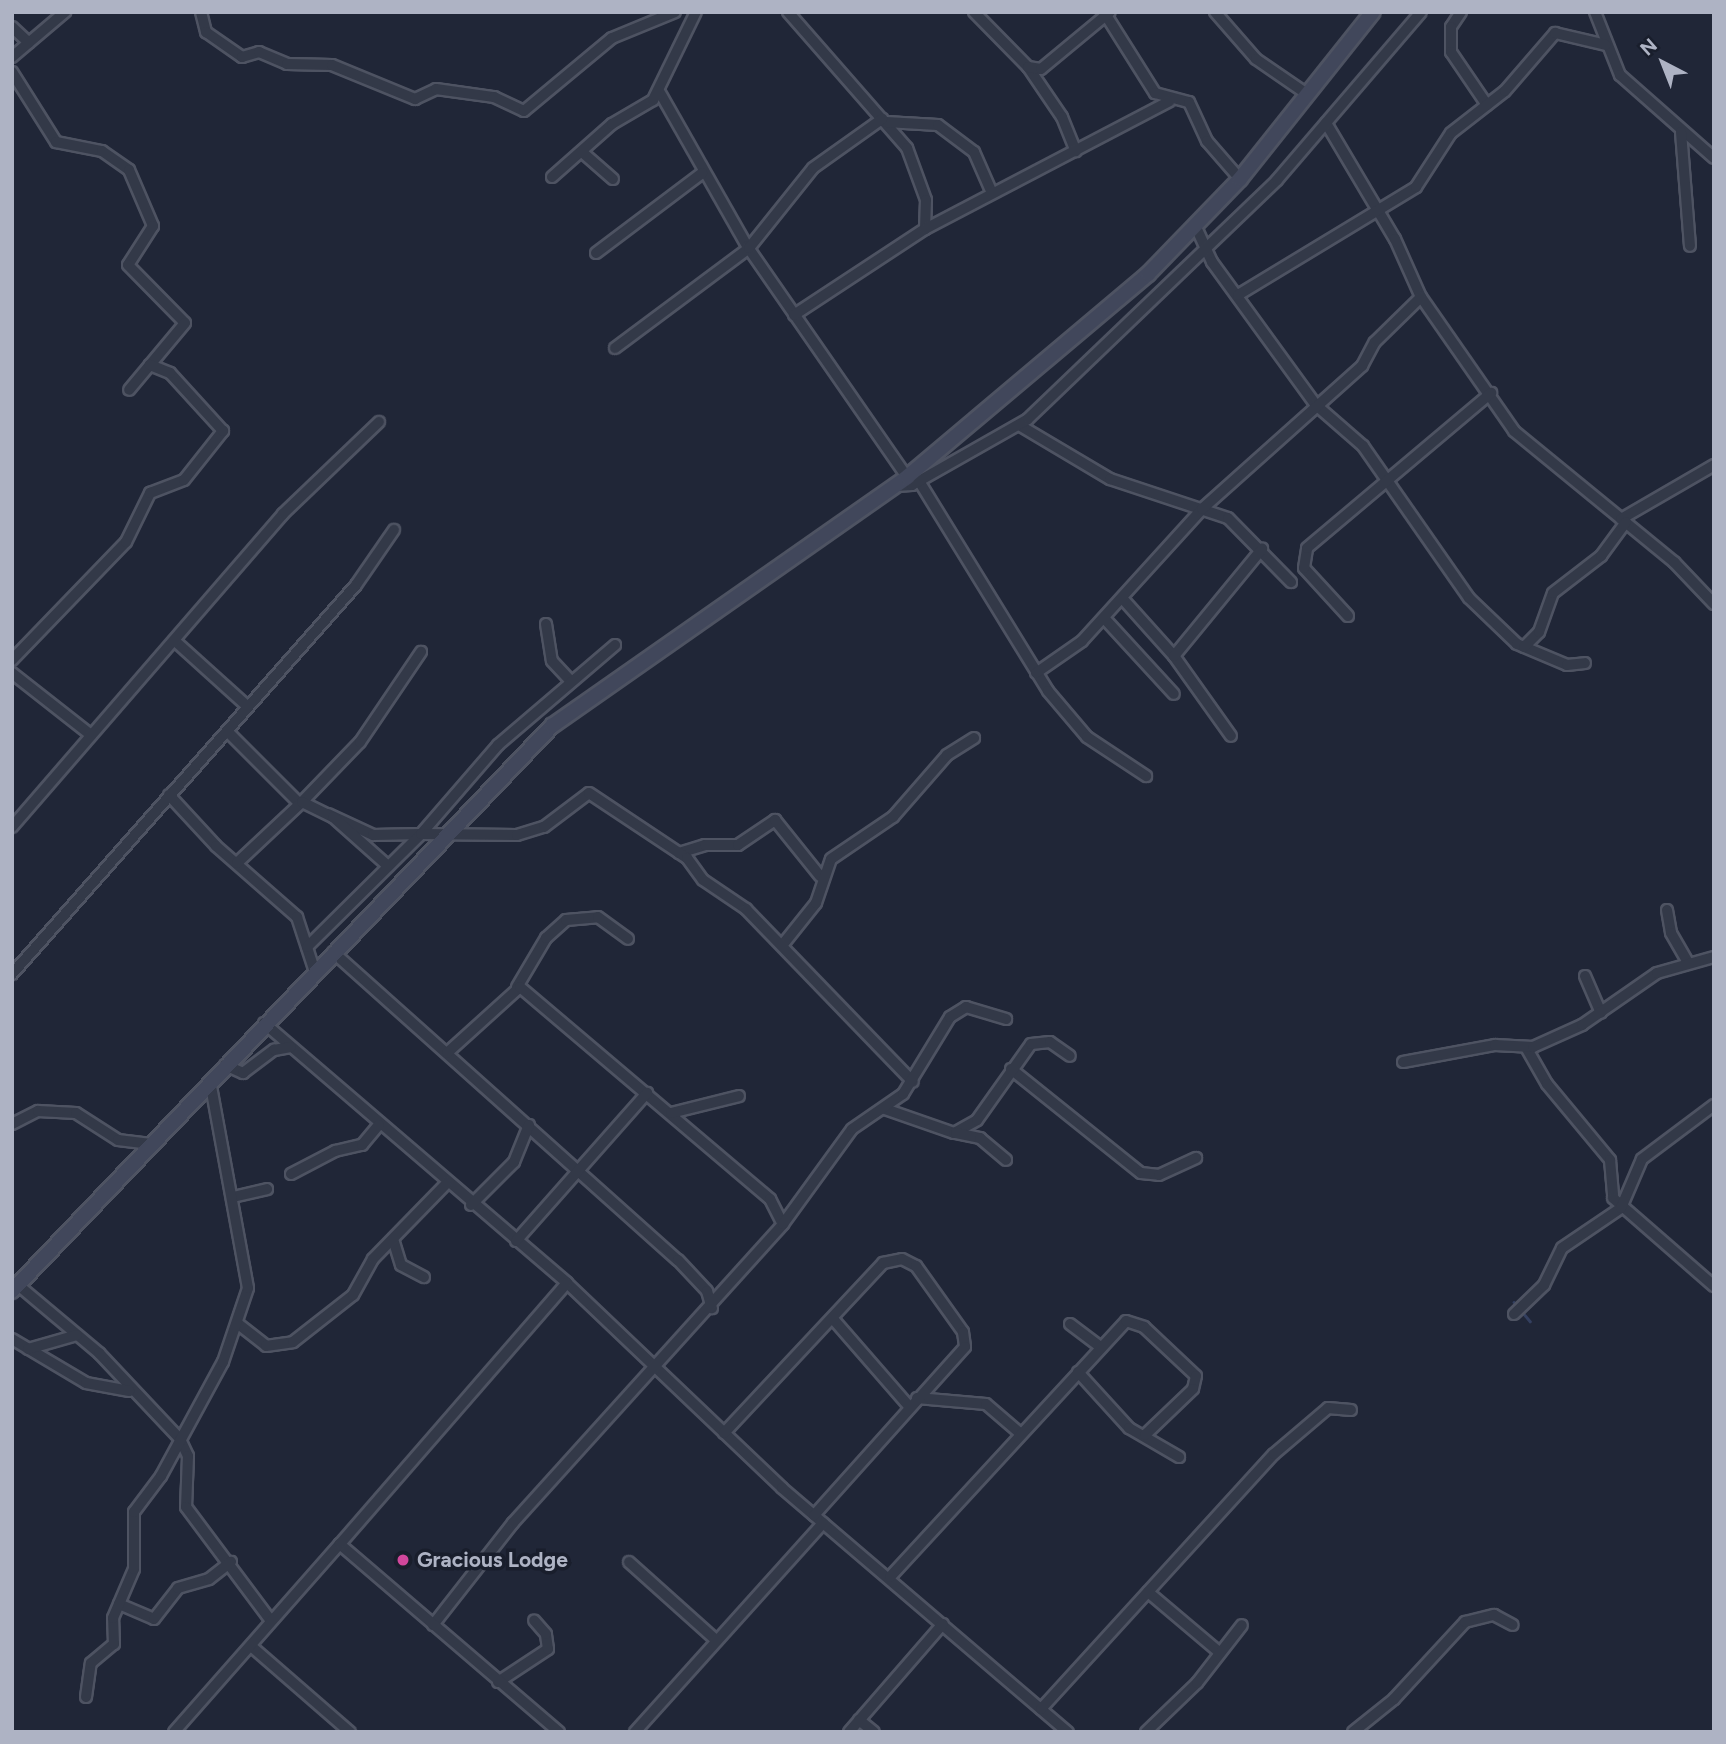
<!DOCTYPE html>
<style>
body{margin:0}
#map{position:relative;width:1726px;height:1744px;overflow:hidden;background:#202637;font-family:Figtree,sans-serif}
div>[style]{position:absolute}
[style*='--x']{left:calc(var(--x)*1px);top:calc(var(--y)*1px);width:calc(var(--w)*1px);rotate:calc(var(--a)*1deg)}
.stream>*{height:2.5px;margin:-1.25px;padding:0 1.25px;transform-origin:1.25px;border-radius:1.25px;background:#333f5f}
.roads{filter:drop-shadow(2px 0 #4e5362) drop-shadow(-2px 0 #4e5362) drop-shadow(0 2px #4e5362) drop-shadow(0 -2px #4e5362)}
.minor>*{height:10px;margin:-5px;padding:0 5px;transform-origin:5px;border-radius:5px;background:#333948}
.secondary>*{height:14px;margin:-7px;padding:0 7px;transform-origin:7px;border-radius:7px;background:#41475b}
.dots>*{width:19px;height:19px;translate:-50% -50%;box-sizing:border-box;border:4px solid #191e2c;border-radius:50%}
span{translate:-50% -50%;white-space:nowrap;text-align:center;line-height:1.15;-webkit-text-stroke:7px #191e2c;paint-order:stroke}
.poi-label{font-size:21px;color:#aeb3c4;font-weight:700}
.left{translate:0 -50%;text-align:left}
.frame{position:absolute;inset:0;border:14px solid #aeb3c4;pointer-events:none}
.north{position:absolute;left:1628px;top:28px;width:70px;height:70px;-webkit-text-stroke:5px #191e2c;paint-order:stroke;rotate:318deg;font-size:19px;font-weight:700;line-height:28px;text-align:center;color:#aeb3c4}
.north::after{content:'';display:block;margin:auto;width:24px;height:32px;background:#aeb3c4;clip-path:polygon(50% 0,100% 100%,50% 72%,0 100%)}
</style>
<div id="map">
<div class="stream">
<i style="--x:1514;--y:1302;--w:25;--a:50"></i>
</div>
<div class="roads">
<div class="minor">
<i style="--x:201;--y:12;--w:21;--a:76"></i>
<i style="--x:206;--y:32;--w:44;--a:34.8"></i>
<i style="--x:242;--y:57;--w:18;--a:-16"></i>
<i style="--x:259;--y:52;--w:30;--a:23"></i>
<i style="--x:287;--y:64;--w:45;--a:1.3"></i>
<i style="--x:332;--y:65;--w:90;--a:22.3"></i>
<i style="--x:415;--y:99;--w:23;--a:-25"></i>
<i style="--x:436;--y:89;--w:59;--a:7.9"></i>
<i style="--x:494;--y:97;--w:33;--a:25"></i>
<i style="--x:524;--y:111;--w:114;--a:-39.7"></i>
<i style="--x:612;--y:38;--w:68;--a:-22.4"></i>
<i style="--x:788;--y:12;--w:181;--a:48.8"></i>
<i style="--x:907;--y:148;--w:55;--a:69.9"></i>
<i style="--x:926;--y:200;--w:29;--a:92"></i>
<i style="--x:974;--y:12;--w:77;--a:45.5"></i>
<i style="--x:1028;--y:67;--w:60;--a:55.8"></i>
<i style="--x:1062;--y:117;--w:37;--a:68"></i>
<i style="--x:1104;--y:12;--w:96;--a:57.8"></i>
<i style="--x:1155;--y:93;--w:35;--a:15"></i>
<i style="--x:1189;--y:102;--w:43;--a:65.2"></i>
<i style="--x:1207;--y:141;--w:50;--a:49"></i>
<i style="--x:1215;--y:12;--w:62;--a:48.9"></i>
<i style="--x:1256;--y:59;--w:62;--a:34.5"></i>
<i style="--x:1461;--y:12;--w:18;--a:124"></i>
<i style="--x:1451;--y:27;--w:25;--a:90"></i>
<i style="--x:1451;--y:52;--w:64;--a:55.8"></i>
<i style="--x:1595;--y:12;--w:68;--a:68.4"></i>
<i style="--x:1620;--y:75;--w:125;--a:41.4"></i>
<i style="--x:12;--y:27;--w:23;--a:43"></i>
<i style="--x:12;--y:57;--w:70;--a:-40.3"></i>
<i style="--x:1028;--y:67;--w:13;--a:9"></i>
<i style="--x:1041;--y:69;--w:89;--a:-39.6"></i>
<i style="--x:12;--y:72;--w:83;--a:57.8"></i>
<i style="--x:56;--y:142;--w:47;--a:11.1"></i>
<i style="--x:102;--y:151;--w:33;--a:35"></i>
<i style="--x:129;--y:170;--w:61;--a:66.8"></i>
<i style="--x:153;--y:226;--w:46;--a:122.7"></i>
<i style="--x:128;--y:265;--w:81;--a:45.5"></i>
<i style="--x:185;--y:323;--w:87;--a:129.9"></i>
<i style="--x:659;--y:91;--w:178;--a:60.4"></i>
<i style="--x:747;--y:246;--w:281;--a:55.3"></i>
<i style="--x:886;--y:122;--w:52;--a:3.3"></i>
<i style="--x:938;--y:125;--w:45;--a:36.9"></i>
<i style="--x:974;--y:152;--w:45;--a:66.3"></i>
<i style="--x:1326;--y:123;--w:135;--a:59.3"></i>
<i style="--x:1395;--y:239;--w:64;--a:65.9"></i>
<i style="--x:1421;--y:297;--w:163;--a:55.2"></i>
<i style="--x:1514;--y:431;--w:207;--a:39.3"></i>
<i style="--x:1674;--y:562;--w:58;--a:46.4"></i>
<i style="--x:1681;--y:132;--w:114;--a:85.5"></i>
<i style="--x:582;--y:152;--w:41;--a:41.1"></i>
<i style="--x:552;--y:177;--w:80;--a:-41.5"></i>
<i style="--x:612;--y:124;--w:48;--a:-30.3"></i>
<i style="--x:653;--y:100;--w:98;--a:-64"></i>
<i style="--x:1195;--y:225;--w:41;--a:65.3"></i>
<i style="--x:1212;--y:262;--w:177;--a:54"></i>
<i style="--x:1316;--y:405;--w:62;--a:41.1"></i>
<i style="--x:1363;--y:446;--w:185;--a:55.1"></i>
<i style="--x:1469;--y:598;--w:66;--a:43.8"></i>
<i style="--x:1517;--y:644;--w:54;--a:22.8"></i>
<i style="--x:1567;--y:665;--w:18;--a:-6"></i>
<i style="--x:596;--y:253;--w:133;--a:-37"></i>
<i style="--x:1238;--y:295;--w:208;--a:-31.2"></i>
<i style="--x:1416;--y:187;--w:64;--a:-57.1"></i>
<i style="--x:1451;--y:133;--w:68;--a:-37.9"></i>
<i style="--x:1505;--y:91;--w:77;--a:-49.2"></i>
<i style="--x:1555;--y:33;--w:52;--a:13.2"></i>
<i style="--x:794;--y:315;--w:157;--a:-33.3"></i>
<i style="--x:925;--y:229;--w:276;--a:-27.6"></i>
<i style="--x:615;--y:348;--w:167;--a:-36.7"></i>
<i style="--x:749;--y:248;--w:102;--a:-51.3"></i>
<i style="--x:813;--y:168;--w:85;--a:-35.4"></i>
<i style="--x:1019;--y:425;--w:106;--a:30.7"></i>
<i style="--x:1110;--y:479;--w:124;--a:18.3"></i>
<i style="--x:1228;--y:518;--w:90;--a:45.5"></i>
<i style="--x:919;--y:481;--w:246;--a:58.4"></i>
<i style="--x:1048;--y:691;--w:60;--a:49.7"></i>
<i style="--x:1087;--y:737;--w:71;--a:33.5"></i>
<i style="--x:895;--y:486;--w:17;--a:-3"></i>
<i style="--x:912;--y:485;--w:133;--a:-29.6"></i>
<i style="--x:1028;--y:419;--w:345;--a:-43.8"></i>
<i style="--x:1277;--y:180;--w:221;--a:-49.4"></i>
<i style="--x:1621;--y:519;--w:108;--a:-30.1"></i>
<i style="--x:1122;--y:598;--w:78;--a:48.1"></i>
<i style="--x:1174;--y:656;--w:98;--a:54.5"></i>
<i style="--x:1348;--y:616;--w:65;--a:-132.5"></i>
<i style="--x:1304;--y:568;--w:20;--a:-81"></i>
<i style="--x:1307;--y:548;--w:241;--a:-40.1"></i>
<i style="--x:1104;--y:618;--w:103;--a:47.4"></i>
<i style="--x:546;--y:624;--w:37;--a:81"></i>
<i style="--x:552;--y:661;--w:26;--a:47"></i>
<i style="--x:175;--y:641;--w:98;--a:42.1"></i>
<i style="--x:1524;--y:647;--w:21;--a:-45"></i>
<i style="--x:1539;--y:632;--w:41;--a:-70.3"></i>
<i style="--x:1553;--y:593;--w:61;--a:-37.6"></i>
<i style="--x:1601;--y:556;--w:42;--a:-53.7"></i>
<i style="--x:1174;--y:656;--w:139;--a:-50.6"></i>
<i style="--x:12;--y:660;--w:164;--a:-46"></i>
<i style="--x:126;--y:542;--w:55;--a:-63.9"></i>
<i style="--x:150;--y:493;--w:36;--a:-21"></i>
<i style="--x:184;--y:480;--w:63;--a:-51.5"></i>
<i style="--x:223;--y:431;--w:79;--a:-132.4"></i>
<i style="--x:170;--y:373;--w:22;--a:-158"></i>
<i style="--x:12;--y:673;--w:100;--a:38.1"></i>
<i style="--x:1036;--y:673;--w:56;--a:-34.8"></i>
<i style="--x:1082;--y:641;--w:178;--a:-47.7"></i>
<i style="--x:1202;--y:509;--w:215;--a:-41.8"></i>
<i style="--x:1362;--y:366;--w:27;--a:-62"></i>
<i style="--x:1375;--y:342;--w:64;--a:-44.4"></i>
<i style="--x:228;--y:732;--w:100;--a:45"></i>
<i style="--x:169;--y:795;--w:69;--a:47.3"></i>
<i style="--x:216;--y:846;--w:108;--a:41.2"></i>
<i style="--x:297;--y:917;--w:55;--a:71.9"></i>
<i style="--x:302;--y:802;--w:83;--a:-46"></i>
<i style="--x:360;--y:742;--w:109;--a:-55.9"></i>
<i style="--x:328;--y:814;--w:50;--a:25"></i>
<i style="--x:373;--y:835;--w:48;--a:-1.2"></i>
<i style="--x:421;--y:834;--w:118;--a:-49.1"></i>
<i style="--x:498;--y:745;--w:154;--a:-40.5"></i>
<i style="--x:12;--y:827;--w:414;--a:-49.1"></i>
<i style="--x:283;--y:514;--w:133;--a:-43.8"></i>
<i style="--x:679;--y:853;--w:27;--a:-17"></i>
<i style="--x:705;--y:845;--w:33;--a:0"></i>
<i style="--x:738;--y:845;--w:45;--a:-34"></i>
<i style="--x:775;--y:820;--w:72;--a:51.2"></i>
<i style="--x:237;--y:863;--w:89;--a:-43.2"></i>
<i style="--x:302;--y:802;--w:34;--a:26"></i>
<i style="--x:333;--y:817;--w:74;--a:41.7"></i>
<i style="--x:1667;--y:910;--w:23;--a:80"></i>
<i style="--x:1671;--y:933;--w:34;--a:60"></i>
<i style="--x:784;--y:943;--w:51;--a:-51.3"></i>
<i style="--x:816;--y:903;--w:46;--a:-71.2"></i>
<i style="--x:831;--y:859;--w:75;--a:-34.1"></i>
<i style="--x:893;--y:817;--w:82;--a:-48.9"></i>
<i style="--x:947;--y:755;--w:32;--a:-32"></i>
<i style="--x:307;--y:947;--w:161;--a:-44.7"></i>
<i style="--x:421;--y:834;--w:96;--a:0.6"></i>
<i style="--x:517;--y:835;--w:28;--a:-17"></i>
<i style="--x:544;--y:827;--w:56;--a:-37.1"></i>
<i style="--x:589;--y:793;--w:118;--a:33.6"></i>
<i style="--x:687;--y:858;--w:27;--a:54"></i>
<i style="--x:703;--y:880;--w:52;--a:34"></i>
<i style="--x:746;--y:909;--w:240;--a:46"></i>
<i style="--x:333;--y:952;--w:462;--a:41.8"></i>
<i style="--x:678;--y:1260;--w:42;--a:46.9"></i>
<i style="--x:707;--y:1291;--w:18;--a:74"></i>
<i style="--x:12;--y:974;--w:519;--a:-48.51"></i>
<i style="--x:356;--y:585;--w:67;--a:-55.4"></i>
<i style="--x:1585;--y:976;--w:40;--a:66.6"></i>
<i style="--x:517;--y:987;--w:57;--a:-59.4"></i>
<i style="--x:546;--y:938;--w:27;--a:-42"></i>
<i style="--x:566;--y:920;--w:32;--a:-5"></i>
<i style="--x:598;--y:917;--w:37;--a:36"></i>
<i style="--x:264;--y:1023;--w:399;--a:40.6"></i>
<i style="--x:567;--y:1283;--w:297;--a:43.6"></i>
<i style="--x:782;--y:1488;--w:376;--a:40.5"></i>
<i style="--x:1527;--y:1049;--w:40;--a:60.3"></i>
<i style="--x:1547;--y:1084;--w:99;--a:50.3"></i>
<i style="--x:1610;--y:1160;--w:38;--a:85"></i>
<i style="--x:1613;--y:1198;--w:134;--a:41.1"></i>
<i style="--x:447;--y:1053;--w:98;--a:-42.1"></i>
<i style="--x:520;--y:987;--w:328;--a:40.3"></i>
<i style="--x:770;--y:1199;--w:28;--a:63"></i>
<i style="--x:1403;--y:1062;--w:94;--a:-10.5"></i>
<i style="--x:1495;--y:1045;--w:38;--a:3"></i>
<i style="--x:1533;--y:1047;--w:54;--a:-24.2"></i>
<i style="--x:1582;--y:1025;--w:91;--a:-34.7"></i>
<i style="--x:1657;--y:973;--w:59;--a:-15.7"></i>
<i style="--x:225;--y:1065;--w:20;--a:24"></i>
<i style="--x:243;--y:1073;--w:39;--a:-37"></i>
<i style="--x:274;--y:1050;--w:17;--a:-10"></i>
<i style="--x:1011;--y:1069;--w:166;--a:38.7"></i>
<i style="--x:1141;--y:1173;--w:18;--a:6"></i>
<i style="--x:1159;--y:1175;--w:41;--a:-24.7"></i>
<i style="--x:885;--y:1109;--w:73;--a:19.2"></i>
<i style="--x:954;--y:1133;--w:26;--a:-29"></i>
<i style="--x:977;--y:1120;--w:93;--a:-54.6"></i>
<i style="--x:1031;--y:1044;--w:19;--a:-6"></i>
<i style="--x:1050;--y:1042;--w:24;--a:35"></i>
<i style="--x:671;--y:1113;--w:70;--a:-14"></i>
<i style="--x:12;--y:1124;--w:29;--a:-27"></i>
<i style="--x:38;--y:1111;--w:38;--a:3"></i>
<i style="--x:76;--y:1113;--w:50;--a:32.7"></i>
<i style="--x:118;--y:1140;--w:31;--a:7"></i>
<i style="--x:956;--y:1133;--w:25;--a:12"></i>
<i style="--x:980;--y:1138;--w:34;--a:40"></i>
<i style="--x:291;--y:1174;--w:50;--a:-27.6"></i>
<i style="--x:335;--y:1151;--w:28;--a:-13"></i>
<i style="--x:362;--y:1145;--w:26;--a:-50"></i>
<i style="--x:233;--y:1197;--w:35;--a:-13"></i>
<i style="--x:471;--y:1205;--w:61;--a:-45"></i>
<i style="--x:514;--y:1162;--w:40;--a:-68"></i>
<i style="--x:393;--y:1239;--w:27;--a:73"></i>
<i style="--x:401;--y:1265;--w:26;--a:28"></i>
<i style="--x:516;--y:1241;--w:198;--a:-48.5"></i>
<i style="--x:18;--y:1285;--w:106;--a:40"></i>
<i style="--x:99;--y:1353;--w:118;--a:46.7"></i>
<i style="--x:180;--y:1439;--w:19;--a:65"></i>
<i style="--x:188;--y:1456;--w:51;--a:92.2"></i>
<i style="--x:186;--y:1507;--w:142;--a:53.3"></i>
<i style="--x:1514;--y:1314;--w:42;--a:-44"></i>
<i style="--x:1544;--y:1285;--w:41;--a:-64.1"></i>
<i style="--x:1562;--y:1248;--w:71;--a:-34.1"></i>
<i style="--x:1621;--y:1208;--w:53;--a:-66.8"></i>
<i style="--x:1642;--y:1159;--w:90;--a:-36.9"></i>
<i style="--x:834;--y:1320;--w:113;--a:49"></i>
<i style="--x:237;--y:1323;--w:37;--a:38"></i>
<i style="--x:266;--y:1346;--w:27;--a:-8"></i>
<i style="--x:293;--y:1342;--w:76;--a:-38.1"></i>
<i style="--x:353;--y:1295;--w:41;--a:-60.9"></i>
<i style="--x:373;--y:1259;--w:105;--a:-45.8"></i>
<i style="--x:1070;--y:1324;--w:39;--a:37"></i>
<i style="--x:12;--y:1339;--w:86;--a:30.7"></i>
<i style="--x:86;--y:1383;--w:44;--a:10.5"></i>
<i style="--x:28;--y:1349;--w:51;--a:-15.9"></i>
<i style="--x:1078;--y:1372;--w:76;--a:47.7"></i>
<i style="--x:1129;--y:1428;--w:58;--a:30.1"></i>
<i style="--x:917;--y:1398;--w:69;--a:5"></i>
<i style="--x:986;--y:1404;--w:46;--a:40.6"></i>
<i style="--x:724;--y:1433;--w:233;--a:-46.9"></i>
<i style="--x:883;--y:1263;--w:19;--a:-12"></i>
<i style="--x:902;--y:1259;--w:16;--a:27"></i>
<i style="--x:916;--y:1266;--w:81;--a:54.5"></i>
<i style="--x:963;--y:1332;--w:15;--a:82"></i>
<i style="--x:965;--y:1347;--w:226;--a:131.9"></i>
<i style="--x:629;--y:1562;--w:117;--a:41.9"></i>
<i style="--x:890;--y:1577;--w:348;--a:-47.3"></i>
<i style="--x:1126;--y:1321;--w:19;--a:18"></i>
<i style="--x:1144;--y:1327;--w:71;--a:43.3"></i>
<i style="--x:1196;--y:1376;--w:13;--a:103"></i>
<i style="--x:1193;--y:1389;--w:66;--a:136.2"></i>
<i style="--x:1148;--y:1592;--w:93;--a:40.2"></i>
<i style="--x:119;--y:1604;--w:38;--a:23"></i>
<i style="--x:154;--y:1619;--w:39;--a:-52"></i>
<i style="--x:178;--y:1588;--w:32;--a:-16"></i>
<i style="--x:209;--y:1579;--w:28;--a:-38"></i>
<i style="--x:433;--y:1625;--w:130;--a:-51.9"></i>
<i style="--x:513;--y:1523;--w:403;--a:-47.9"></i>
<i style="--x:783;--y:1224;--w:117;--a:-54"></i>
<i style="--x:852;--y:1129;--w:62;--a:-34.5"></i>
<i style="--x:903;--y:1094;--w:90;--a:-58.6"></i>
<i style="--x:950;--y:1017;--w:19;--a:-32"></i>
<i style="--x:966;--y:1007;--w:42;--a:16.7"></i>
<i style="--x:251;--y:1646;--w:131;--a:41"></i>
<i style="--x:498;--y:1682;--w:60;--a:-33.4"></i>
<i style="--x:548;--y:1649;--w:15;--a:-98"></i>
<i style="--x:546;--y:1634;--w:18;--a:-131"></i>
<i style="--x:86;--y:1697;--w:34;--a:-82"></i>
<i style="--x:91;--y:1663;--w:30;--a:-40"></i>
<i style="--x:114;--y:1644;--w:26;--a:-92"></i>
<i style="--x:113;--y:1618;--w:53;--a:-66.8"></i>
<i style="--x:134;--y:1569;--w:57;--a:-90"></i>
<i style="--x:134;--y:1512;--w:45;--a:-53.1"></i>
<i style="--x:161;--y:1476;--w:130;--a:-61.5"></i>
<i style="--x:223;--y:1362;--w:78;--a:-71.3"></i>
<i style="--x:248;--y:1288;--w:210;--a:-100.4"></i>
<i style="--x:1041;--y:1709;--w:345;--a:-47.6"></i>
<i style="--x:1274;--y:1454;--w:71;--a:-40.4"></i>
<i style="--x:1328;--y:1408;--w:23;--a:5"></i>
<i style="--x:859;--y:1720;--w:19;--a:39"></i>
<i style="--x:174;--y:1732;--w:251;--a:-48.6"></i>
<i style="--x:559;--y:1732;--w:289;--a:-139.4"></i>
<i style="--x:340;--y:1544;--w:346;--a:-49"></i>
<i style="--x:635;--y:1732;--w:281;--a:-48"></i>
<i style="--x:849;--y:1732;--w:143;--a:-49"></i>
<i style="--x:1146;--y:1732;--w:71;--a:-43.9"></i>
<i style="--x:1197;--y:1683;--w:73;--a:-52.2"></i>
<i style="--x:1353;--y:1732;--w:53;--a:-38.8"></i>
<i style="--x:1394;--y:1699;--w:105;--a:-47.3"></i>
<i style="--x:1465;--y:1622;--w:30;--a:-14"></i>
<i style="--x:1494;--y:1615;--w:21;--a:28"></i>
</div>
<div class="secondary">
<i style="--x:12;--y:1291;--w:782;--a:-46.3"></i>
<i style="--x:552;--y:726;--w:434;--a:-35"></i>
<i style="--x:907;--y:477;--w:315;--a:-40.1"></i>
<i style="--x:1148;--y:274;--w:132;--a:-45.9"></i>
<i style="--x:1240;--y:179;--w:213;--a:-51.5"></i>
</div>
</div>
<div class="dots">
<i style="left:403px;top:1560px;background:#d1479c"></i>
</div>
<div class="poi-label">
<span class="left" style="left:417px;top:1560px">Gracious Lodge</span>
</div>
<div class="frame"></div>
<div class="north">N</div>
</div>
